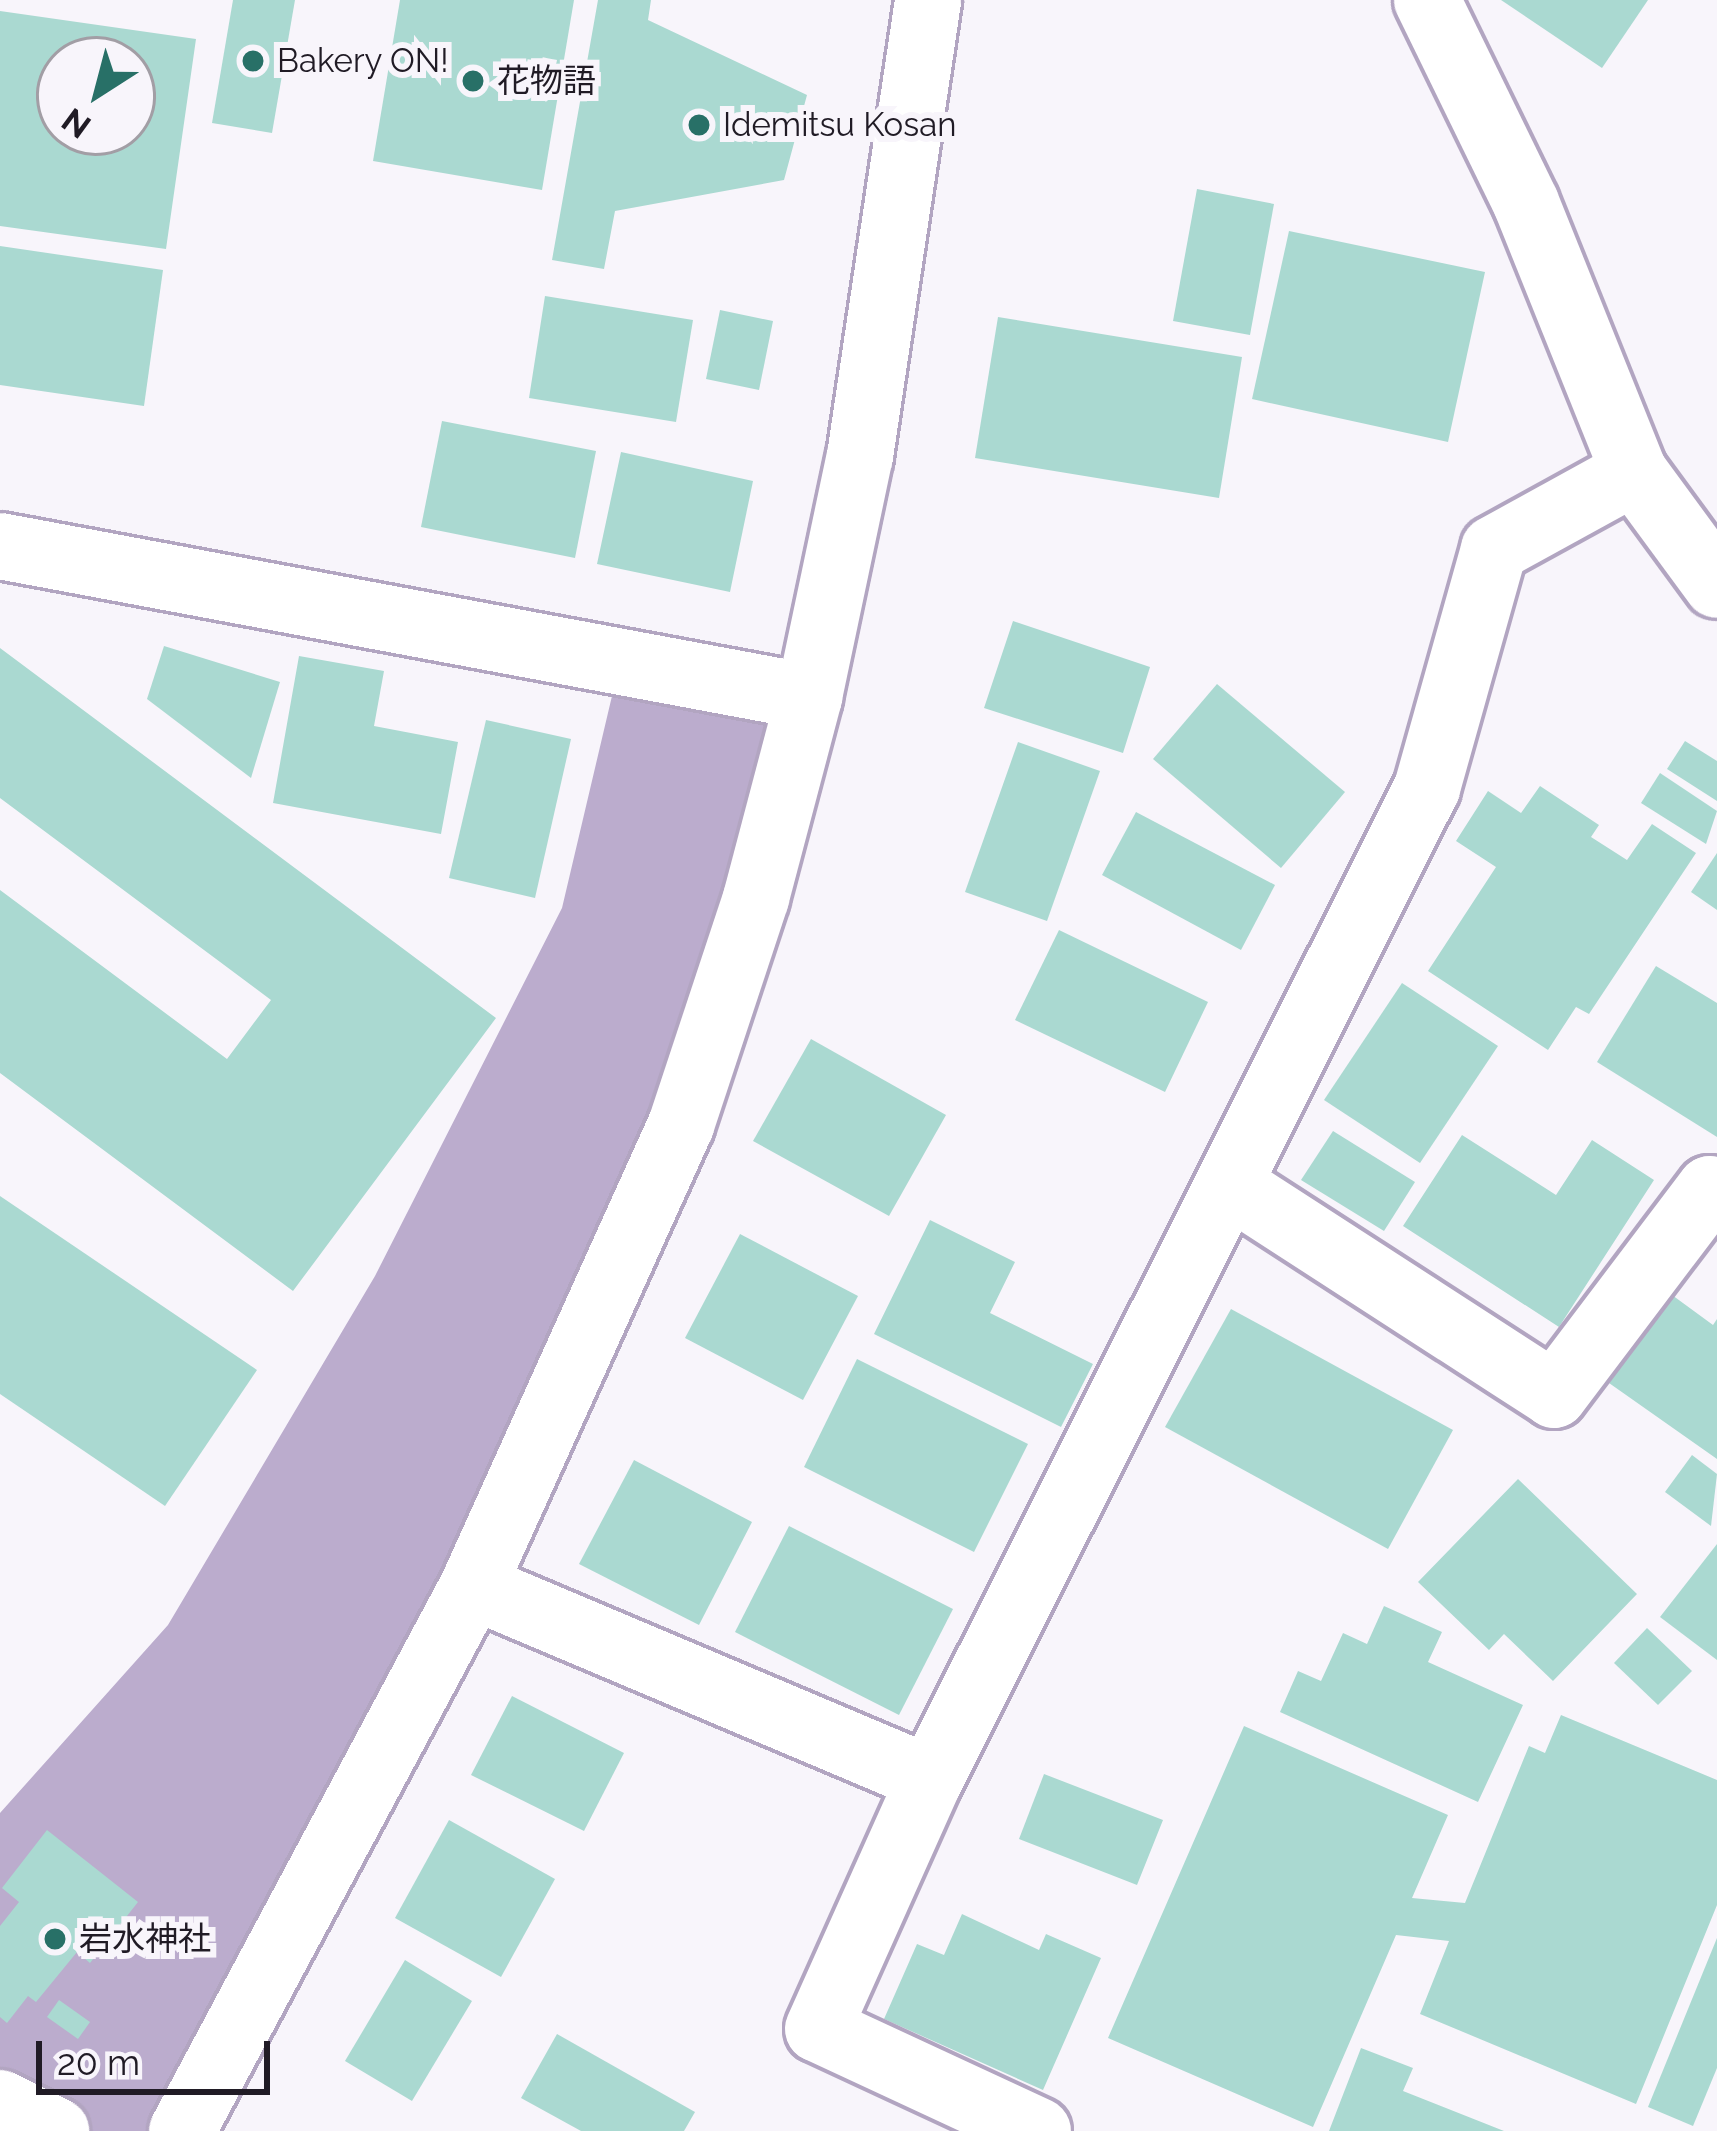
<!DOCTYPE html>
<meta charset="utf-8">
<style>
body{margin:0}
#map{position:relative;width:1717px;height:2131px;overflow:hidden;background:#f8f5fb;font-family:Raleway,"Noto Sans JP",sans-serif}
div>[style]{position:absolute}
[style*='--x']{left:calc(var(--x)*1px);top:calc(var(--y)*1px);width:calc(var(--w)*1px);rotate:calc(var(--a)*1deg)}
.forest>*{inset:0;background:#bbaccd}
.building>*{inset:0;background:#aad9d1}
.roads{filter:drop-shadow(3px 0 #b2a5c1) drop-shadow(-3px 0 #b2a5c1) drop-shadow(0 3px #b2a5c1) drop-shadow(0 -3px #b2a5c1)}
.minor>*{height:66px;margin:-33px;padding:0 33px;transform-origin:33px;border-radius:33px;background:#fff}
.dots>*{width:33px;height:33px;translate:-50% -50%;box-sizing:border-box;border:6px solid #f8f5fb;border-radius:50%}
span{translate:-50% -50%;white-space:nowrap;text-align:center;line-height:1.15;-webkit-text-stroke:12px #f8f5fb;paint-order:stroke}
.poi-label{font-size:33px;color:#201b25}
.left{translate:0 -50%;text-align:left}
.north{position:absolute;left:36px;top:36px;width:120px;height:120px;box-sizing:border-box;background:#f8f5fb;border:3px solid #a29ea5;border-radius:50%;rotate:216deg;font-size:33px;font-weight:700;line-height:48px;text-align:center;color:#201b25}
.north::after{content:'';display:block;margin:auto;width:42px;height:54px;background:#287067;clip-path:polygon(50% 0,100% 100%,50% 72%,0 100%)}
.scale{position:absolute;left:36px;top:2041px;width:234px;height:54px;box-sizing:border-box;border:6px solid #201b25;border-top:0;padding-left:15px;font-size:36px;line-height:42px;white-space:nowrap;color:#201b25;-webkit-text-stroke:9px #f8f5fb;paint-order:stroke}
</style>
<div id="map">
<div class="forest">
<i style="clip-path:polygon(620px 662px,809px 697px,681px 1125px,182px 2131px,56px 2131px,0 2103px,0 1813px,168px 1625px,375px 1276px,562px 908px)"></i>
</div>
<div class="building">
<i style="clip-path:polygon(233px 0,295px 0,272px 133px,212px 123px)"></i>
<i style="clip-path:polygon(400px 0,574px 0,542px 190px,373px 161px)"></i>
<i style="clip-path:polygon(598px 0,651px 0,648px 20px,807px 95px,784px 180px,615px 211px,604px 269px,552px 260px)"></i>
<i style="clip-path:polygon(1501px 0,1648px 0,1602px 68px)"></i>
<i style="clip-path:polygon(evenodd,0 11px,196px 39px,166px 249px,0 226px,0 11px,60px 60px,132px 60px,132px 132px,60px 132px,60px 60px)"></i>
<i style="clip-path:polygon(1197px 189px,1274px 204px,1250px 335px,1173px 321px)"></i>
<i style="clip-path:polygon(1289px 231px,1485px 272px,1448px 442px,1252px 399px)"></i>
<i style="clip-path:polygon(0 246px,163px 270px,144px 406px,0 385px)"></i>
<i style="clip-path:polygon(545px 296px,693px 320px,676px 422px,529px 398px)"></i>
<i style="clip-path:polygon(720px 310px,773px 321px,759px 390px,706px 379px)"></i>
<i style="clip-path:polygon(998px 317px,1242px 357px,1219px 498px,975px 458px)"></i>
<i style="clip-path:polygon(442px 421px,596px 451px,575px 558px,421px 527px)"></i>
<i style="clip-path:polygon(621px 452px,753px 481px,730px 592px,597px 564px)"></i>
<i style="clip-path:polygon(1013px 621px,1150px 667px,1123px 753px,984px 708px)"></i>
<i style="clip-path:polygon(164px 646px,280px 682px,251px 778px,147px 699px)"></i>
<i style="clip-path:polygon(0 648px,496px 1018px,293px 1291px,0 1073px,0 890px,227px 1059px,271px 1000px,0 798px)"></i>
<i style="clip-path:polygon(299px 656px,384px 671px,374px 726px,458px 742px,441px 834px,273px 803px)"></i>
<i style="clip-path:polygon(1217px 684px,1345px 792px,1281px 868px,1153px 759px)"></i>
<i style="clip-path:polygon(486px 720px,571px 739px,535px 898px,449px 878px)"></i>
<i style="clip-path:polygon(1685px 741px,1717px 761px,1717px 801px,1667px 769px)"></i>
<i style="clip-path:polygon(1018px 742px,1100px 771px,1047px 921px,965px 892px)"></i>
<i style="clip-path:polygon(1660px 773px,1717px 811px,1706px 844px,1641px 803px)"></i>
<i style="clip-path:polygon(1540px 786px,1599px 825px,1591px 837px,1627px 860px,1652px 824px,1696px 853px,1589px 1014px,1576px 1007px,1548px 1050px,1428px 971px,1496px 867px,1456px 841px,1488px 791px,1521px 813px)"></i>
<i style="clip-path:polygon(1136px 812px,1275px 885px,1241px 950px,1102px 875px)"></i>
<i style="clip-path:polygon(1717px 853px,1717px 910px,1691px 892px)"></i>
<i style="clip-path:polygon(1059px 930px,1208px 1002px,1165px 1092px,1015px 1020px)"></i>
<i style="clip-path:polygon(1656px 966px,1717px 1003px,1717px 1137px,1597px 1062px)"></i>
<i style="clip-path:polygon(1402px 983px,1498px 1046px,1420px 1163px,1324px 1100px)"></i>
<i style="clip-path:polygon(811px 1039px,946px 1115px,889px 1216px,753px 1141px)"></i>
<i style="clip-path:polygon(1333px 1131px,1415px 1182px,1384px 1231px,1301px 1180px)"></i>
<i style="clip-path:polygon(1462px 1135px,1556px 1195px,1592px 1140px,1654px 1180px,1559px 1327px,1403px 1226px)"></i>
<i style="clip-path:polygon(0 1196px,257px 1370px,165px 1506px,0 1394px)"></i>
<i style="clip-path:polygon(930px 1220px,1015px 1262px,990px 1313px,1093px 1364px,1061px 1427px,874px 1334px)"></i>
<i style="clip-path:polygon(740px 1234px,858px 1296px,803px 1400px,685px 1338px)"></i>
<i style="clip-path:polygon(1672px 1295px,1713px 1325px,1717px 1319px,1717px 1459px,1609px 1383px)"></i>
<i style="clip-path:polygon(1231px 1309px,1453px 1430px,1388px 1549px,1165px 1427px)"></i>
<i style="clip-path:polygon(857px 1359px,1028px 1444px,974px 1552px,804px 1467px)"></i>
<i style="clip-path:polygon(1692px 1455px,1717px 1474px,1711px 1526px,1665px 1492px)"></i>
<i style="clip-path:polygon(634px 1460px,752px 1522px,699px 1625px,579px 1564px)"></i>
<i style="clip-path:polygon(1518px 1479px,1637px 1594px,1553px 1681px,1504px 1634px,1489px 1650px,1418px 1582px)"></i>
<i style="clip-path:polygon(789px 1526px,953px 1609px,899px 1715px,735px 1632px)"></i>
<i style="clip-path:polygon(1717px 1544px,1717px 1660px,1660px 1617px)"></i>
<i style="clip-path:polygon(1384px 1606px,1442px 1632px,1428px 1662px,1523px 1705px,1478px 1802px,1280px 1712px,1298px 1671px,1321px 1681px,1343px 1633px,1367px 1644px)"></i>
<i style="clip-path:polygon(1647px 1628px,1692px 1671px,1658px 1705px,1614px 1663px)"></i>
<i style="clip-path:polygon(512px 1696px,624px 1753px,584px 1831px,471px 1775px)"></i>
<i style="clip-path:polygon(1561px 1715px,1717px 1780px,1717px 1905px,1636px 2104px,1420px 2014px,1449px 1941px,1396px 1935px,1313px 2127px,1108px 2038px,1244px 1726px,1448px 1815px,1412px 1898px,1465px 1903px,1529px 1746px,1545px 1753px)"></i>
<i style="clip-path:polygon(1044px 1774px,1163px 1820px,1137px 1885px,1019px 1839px)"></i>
<i style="clip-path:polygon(449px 1820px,555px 1879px,501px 1977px,395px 1918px)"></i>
<i style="clip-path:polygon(47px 1830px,138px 1902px,90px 1963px,77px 1952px,36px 2002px,28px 1996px,7px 2023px,0 2017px,0 1926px,19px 1902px,2px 1888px)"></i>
<i style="clip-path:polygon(962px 1914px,1039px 1950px,1046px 1934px,1101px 1958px,1043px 2090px,884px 2019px,917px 1944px,944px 1955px)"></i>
<i style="clip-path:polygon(1717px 1938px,1717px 2068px,1693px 2126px,1648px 2107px)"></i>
<i style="clip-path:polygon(405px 1960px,472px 2001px,412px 2101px,345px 2061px)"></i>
<i style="clip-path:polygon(59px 2000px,90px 2022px,78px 2039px,47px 2017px)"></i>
<i style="clip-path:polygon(557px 2034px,695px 2112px,684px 2131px,581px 2131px,521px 2098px)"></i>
<i style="clip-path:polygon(1361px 2048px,1413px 2068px,1403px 2091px,1504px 2131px,1329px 2131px)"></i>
</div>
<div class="roads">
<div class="minor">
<i style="--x:1427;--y:0;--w:226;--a:64"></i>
<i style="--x:1526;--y:203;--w:290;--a:68.1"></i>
<i style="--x:1634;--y:472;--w:140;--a:53.7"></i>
<i style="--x:0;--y:546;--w:823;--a:10.57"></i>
<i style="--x:1230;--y:1185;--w:386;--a:32.9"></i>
<i style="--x:1554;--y:1395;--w:258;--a:-52.9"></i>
<i style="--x:1710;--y:1189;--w:8;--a:23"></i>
<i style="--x:473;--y:1586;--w:496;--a:22.9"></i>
<i style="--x:0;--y:2103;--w:63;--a:26.6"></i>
<i style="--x:182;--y:2131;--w:618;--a:-61.9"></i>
<i style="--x:473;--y:1586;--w:506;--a:-65.72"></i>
<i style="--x:681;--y:1125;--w:239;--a:-71.7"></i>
<i style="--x:756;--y:898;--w:208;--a:-75.2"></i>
<i style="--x:809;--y:697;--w:246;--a:-78.1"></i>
<i style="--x:860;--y:456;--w:461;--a:-81.5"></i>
<i style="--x:1038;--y:2131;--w:242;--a:-155.1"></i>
<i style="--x:818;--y:2029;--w:274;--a:-65.9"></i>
<i style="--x:930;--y:1779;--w:1109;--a:-63.37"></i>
<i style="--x:1427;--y:788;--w:248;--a:-74.3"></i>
<i style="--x:1494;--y:549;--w:160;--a:-28.8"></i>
</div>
</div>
<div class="dots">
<i style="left:253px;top:61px;background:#287067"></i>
<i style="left:473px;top:81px;background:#287067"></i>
<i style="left:699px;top:125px;background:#287067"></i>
<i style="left:55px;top:1939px;background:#287067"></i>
</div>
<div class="poi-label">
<span class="left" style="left:277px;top:61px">Bakery ON!</span>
<span class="left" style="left:497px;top:81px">花物語</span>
<span class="left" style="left:723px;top:125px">Idemitsu Kosan</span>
<span class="left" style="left:79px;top:1939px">岩水神社</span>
</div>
<div class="north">N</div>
<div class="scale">20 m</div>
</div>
